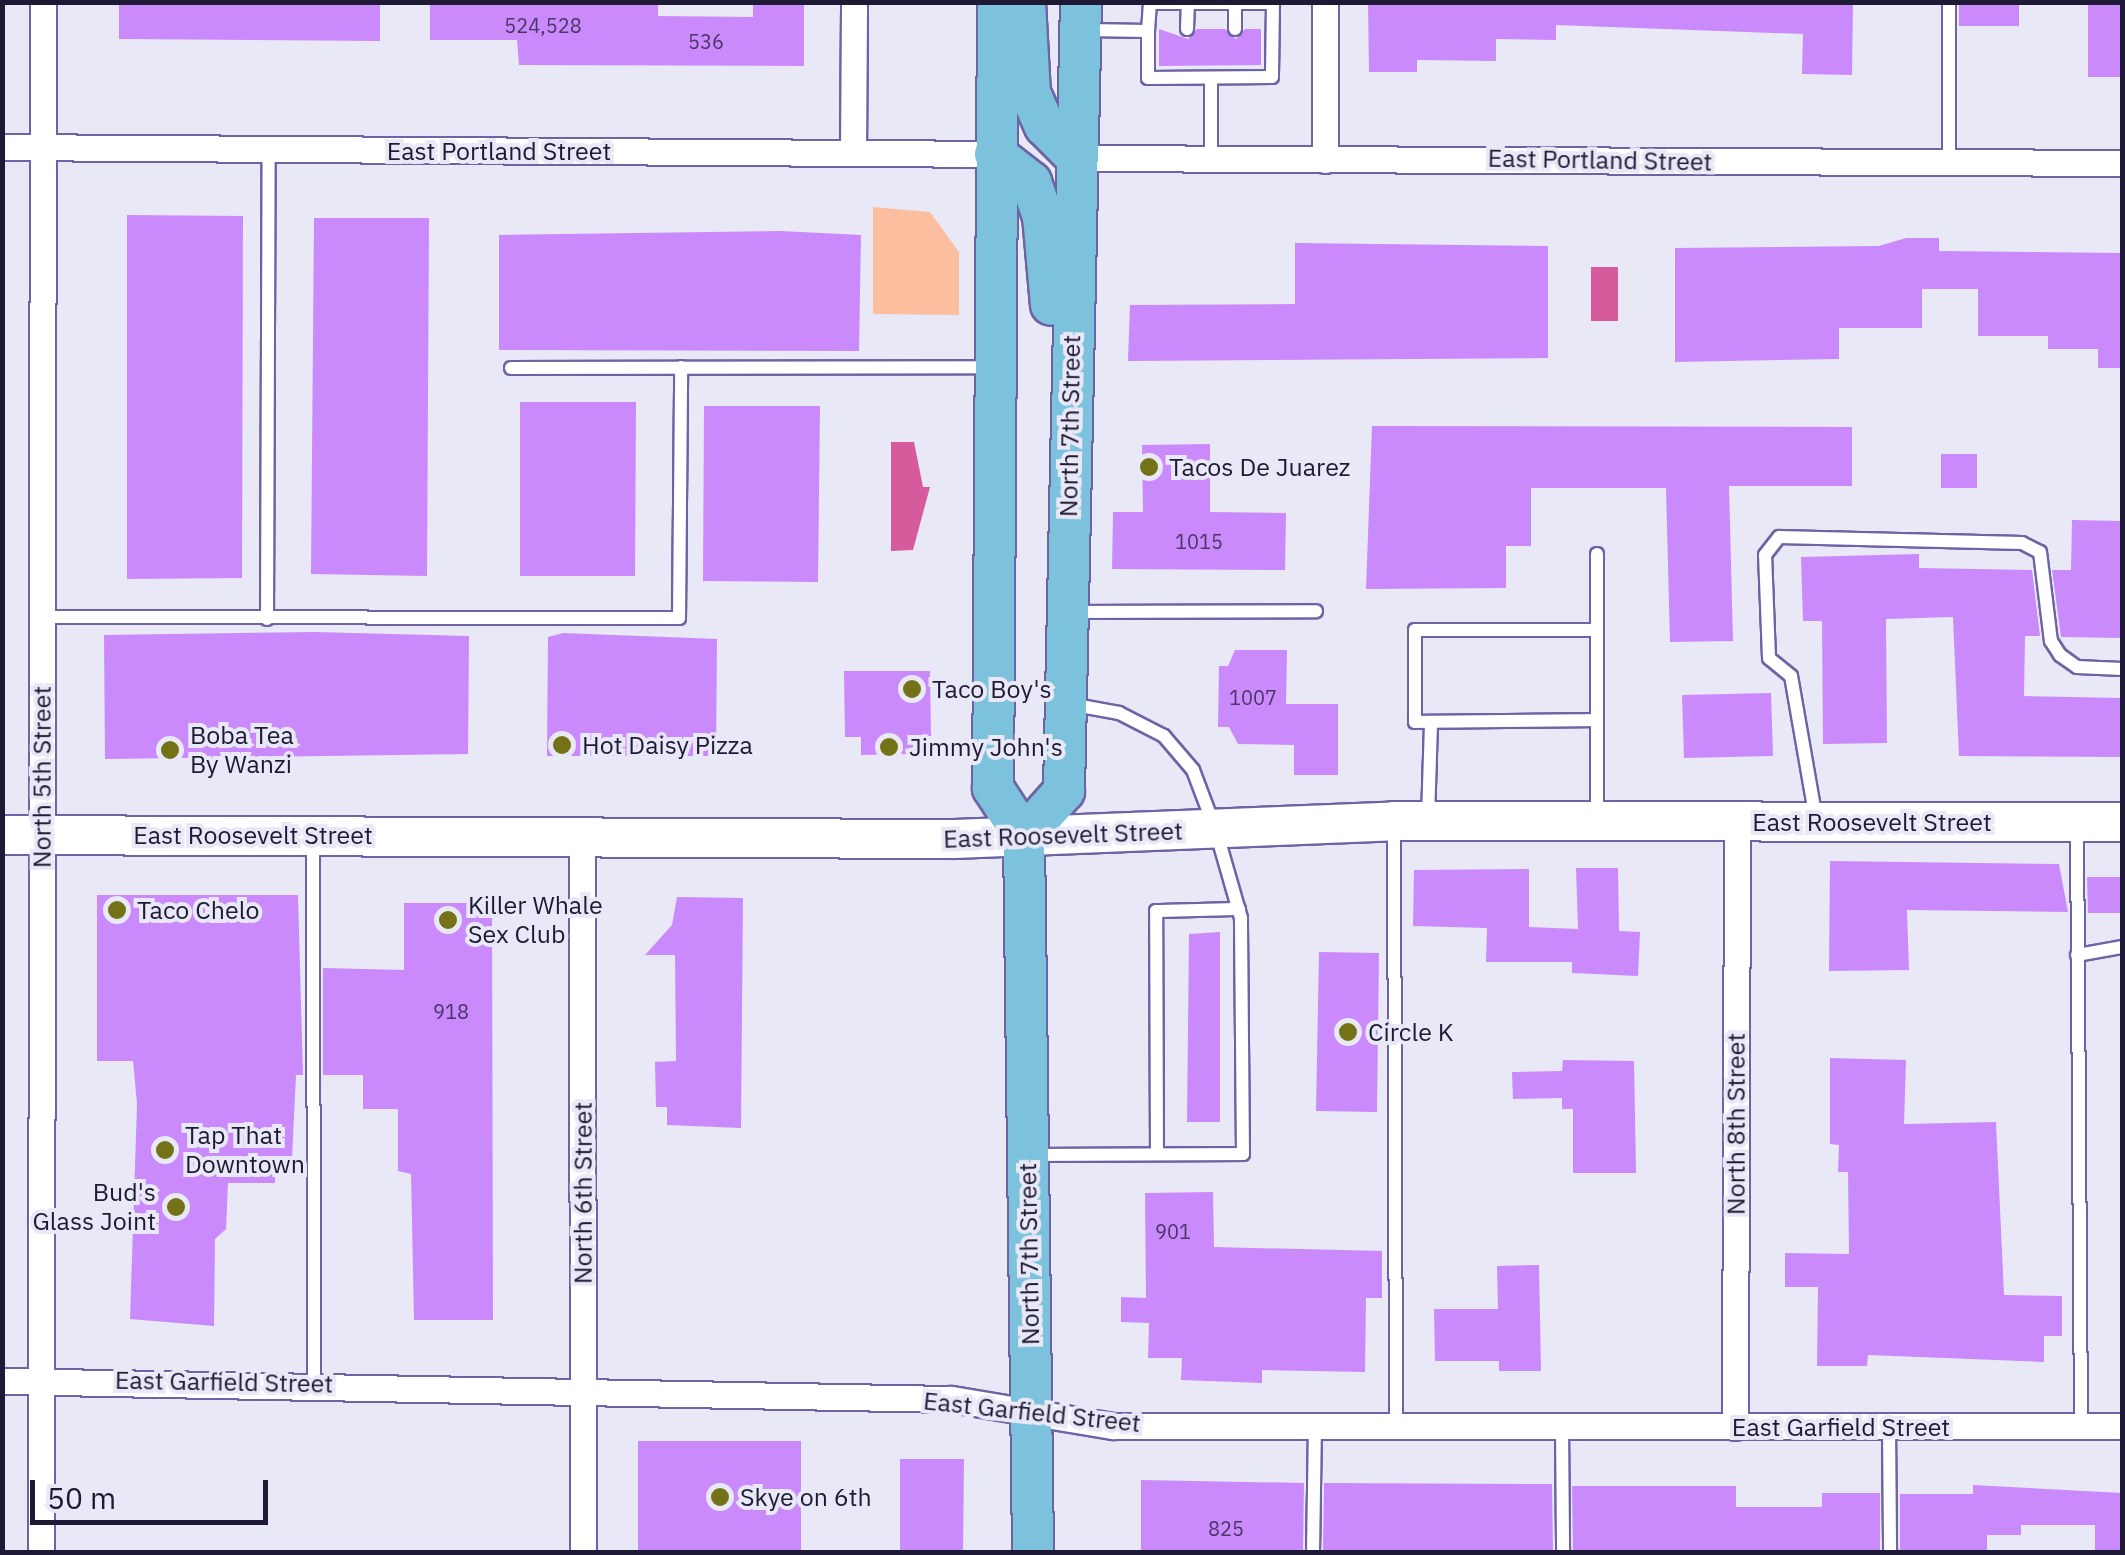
<!DOCTYPE html>
<style>
body{margin:0}
#map{position:relative;width:2125px;height:1555px;overflow:hidden;background:#e9e8f7;font-family:"IBM Plex Sans",sans-serif}
div>[style]{position:absolute}
[style*='--x']{left:calc(var(--x)*1px);top:calc(var(--y)*1px);width:calc(var(--w)*1px);rotate:calc(var(--a)*1deg)}
.green>*{inset:0;background:#fbbfa0}
.water>*{inset:0;background:#d55b9d}
.building>*{inset:0;background:#ca8afb}
.roads{filter:drop-shadow(2px 0 #6d63a5) drop-shadow(-2px 0 #6d63a5) drop-shadow(0 2px #6d63a5) drop-shadow(0 -2px #6d63a5)}
.lane>*{height:12px;margin:-6px;padding:0 6px;transform-origin:6px;border-radius:6px;background:#fff}
.street>*{height:25px;margin:-12.5px;padding:0 12.5px;transform-origin:12.5px;border-radius:12.5px;background:#fff}
.secondary>*{height:38px;margin:-19px;padding:0 19px;transform-origin:19px;border-radius:19px;background:#fff}
.primary>*{height:40px;margin:-20px;padding:0 20px;transform-origin:20px;border-radius:20px;background:#7cc2dd}
.dots>*{width:28px;height:28px;translate:-50% -50%;box-sizing:border-box;border:5px solid #e9e8f7;border-radius:50%}
span{translate:-50% -50%;white-space:nowrap;text-align:center;line-height:1.15;-webkit-text-stroke:8px #e9e8f7;paint-order:stroke}
.number-label{font-size:20px;color:#493666}
.number-label span{-webkit-text-stroke-width:0}
.street-label{font-size:25px;color:#1e1a35}
.poi-label{font-size:25px;color:#1e1a35}
.left{translate:0 -50%;text-align:left}
.right{translate:-100% -50%;text-align:right}
.frame{position:absolute;inset:0;border:5px solid #1e1a35;pointer-events:none}
.scale{position:absolute;left:30px;top:1480px;width:238px;height:45px;box-sizing:border-box;border:5px solid #1e1a35;border-top:0;padding-left:12px;font-size:30px;line-height:35px;white-space:nowrap;color:#1e1a35;-webkit-text-stroke:8px #e9e8f7;paint-order:stroke}
</style>
<div id="map">
<div class="green">
<i style="clip-path:polygon(873px 207px,930px 212px,959px 252px,959px 315px,873px 314px)"></i>
</div>
<div class="water">
<i style="clip-path:polygon(1591px 267px,1618px 267px,1618px 321px,1591px 321px)"></i>
<i style="clip-path:polygon(891px 442px,914px 442px,923px 487px,930px 487px,913px 550px,891px 551px)"></i>
</div>
<div class="building">
<i style="clip-path:polygon(119px 2px,380px 2px,380px 41px,119px 39px)"></i>
<i style="clip-path:polygon(430px 2px,658px 2px,658px 16px,753px 17px,753px 2px,804px 2px,804px 66px,519px 65px,517px 40px,430px 40px)"></i>
<i style="clip-path:polygon(1368px 2px,1853px 2px,1852px 75px,1802px 74px,1803px 34px,1556px 25px,1556px 40px,1496px 39px,1496px 61px,1417px 60px,1417px 72px,1369px 72px)"></i>
<i style="clip-path:polygon(1959px 2px,2019px 2px,2019px 26px,1959px 26px)"></i>
<i style="clip-path:polygon(2088px 2px,2122px 2px,2122px 77px,2088px 77px)"></i>
<i style="clip-path:polygon(1159px 29px,1188px 39px,1197px 29px,1225px 29px,1236px 39px,1245px 29px,1261px 29px,1261px 65px,1159px 66px)"></i>
<i style="clip-path:polygon(127px 215px,243px 216px,242px 578px,127px 579px)"></i>
<i style="clip-path:polygon(314px 218px,429px 218px,427px 576px,311px 574px)"></i>
<i style="clip-path:polygon(781px 231px,861px 235px,859px 351px,499px 350px,499px 235px)"></i>
<i style="clip-path:polygon(1906px 238px,1939px 238px,1939px 251px,2122px 253px,2122px 368px,2098px 368px,2098px 349px,2048px 349px,2048px 336px,1978px 336px,1978px 289px,1922px 289px,1922px 328px,1839px 328px,1839px 359px,1675px 362px,1675px 248px,1879px 246px)"></i>
<i style="clip-path:polygon(1295px 243px,1548px 246px,1548px 358px,1128px 361px,1130px 305px,1295px 304px)"></i>
<i style="clip-path:polygon(520px 402px,636px 402px,635px 576px,520px 576px)"></i>
<i style="clip-path:polygon(704px 406px,820px 406px,818px 582px,703px 581px)"></i>
<i style="clip-path:polygon(1372px 426px,1852px 427px,1852px 486px,1729px 486px,1733px 641px,1670px 642px,1666px 488px,1531px 488px,1531px 546px,1506px 546px,1506px 588px,1366px 589px)"></i>
<i style="clip-path:polygon(1210px 444px,1210px 512px,1286px 513px,1285px 570px,1112px 569px,1113px 512px,1143px 512px,1142px 445px)"></i>
<i style="clip-path:polygon(1941px 454px,1977px 454px,1977px 488px,1941px 488px)"></i>
<i style="clip-path:polygon(2072px 520px,2122px 521px,2122px 638px,2061px 637px,2052px 570px,2071px 570px)"></i>
<i style="clip-path:polygon(1919px 554px,1919px 568px,2032px 570px,2040px 636px,2025px 636px,2024px 696px,2122px 698px,2122px 757px,1959px 756px,1953px 617px,1886px 619px,1887px 743px,1823px 744px,1822px 621px,1803px 621px,1801px 557px)"></i>
<i style="clip-path:polygon(315px 632px,469px 636px,468px 754px,105px 759px,104px 635px)"></i>
<i style="clip-path:polygon(563px 633px,717px 639px,716px 756px,547px 756px,548px 637px)"></i>
<i style="clip-path:polygon(1235px 650px,1287px 650px,1286px 704px,1338px 704px,1338px 775px,1294px 775px,1294px 745px,1238px 744px,1229px 727px,1218px 727px,1219px 666px,1228px 666px)"></i>
<i style="clip-path:polygon(844px 671px,930px 671px,931px 736px,913px 737px,913px 754px,861px 755px,861px 737px,845px 737px)"></i>
<i style="clip-path:polygon(1771px 693px,1773px 756px,1684px 758px,1682px 695px)"></i>
<i style="clip-path:polygon(1830px 861px,2059px 864px,2068px 912px,1907px 910px,1909px 970px,1829px 971px)"></i>
<i style="clip-path:polygon(1576px 868px,1618px 868px,1619px 931px,1640px 932px,1638px 976px,1572px 973px,1572px 962px,1486px 962px,1487px 928px,1413px 926px,1414px 870px,1529px 869px,1529px 927px,1578px 929px)"></i>
<i style="clip-path:polygon(2087px 877px,2122px 877px,2122px 913px,2088px 913px)"></i>
<i style="clip-path:polygon(97px 895px,298px 895px,303px 1075px,296px 1075px,292px 1158px,275px 1158px,275px 1183px,228px 1183px,226px 1229px,215px 1239px,214px 1326px,130px 1319px,137px 1104px,133px 1061px,97px 1061px)"></i>
<i style="clip-path:polygon(677px 897px,743px 898px,741px 1128px,667px 1125px,667px 1107px,656px 1107px,655px 1062px,676px 1061px,675px 955px,645px 955px,672px 925px)"></i>
<i style="clip-path:polygon(404px 903px,492px 903px,493px 1320px,414px 1320px,411px 1174px,398px 1171px,398px 1109px,363px 1109px,363px 1075px,323px 1075px,323px 968px,404px 970px)"></i>
<i style="clip-path:polygon(1220px 932px,1220px 1122px,1187px 1122px,1189px 934px)"></i>
<i style="clip-path:polygon(1319px 952px,1379px 953px,1377px 1112px,1316px 1111px)"></i>
<i style="clip-path:polygon(1830px 1058px,1906px 1060px,1904px 1124px,1996px 1122px,2004px 1295px,2062px 1296px,2062px 1336px,2044px 1336px,2044px 1362px,1868px 1355px,1867px 1366px,1817px 1366px,1818px 1287px,1785px 1287px,1785px 1253px,1849px 1254px,1848px 1172px,1838px 1172px,1839px 1145px,1830px 1144px)"></i>
<i style="clip-path:polygon(1563px 1060px,1634px 1061px,1636px 1173px,1573px 1173px,1573px 1109px,1562px 1109px,1562px 1098px,1513px 1099px,1512px 1072px,1562px 1071px)"></i>
<i style="clip-path:polygon(1213px 1192px,1214px 1247px,1382px 1251px,1382px 1298px,1366px 1298px,1365px 1372px,1262px 1370px,1262px 1383px,1181px 1380px,1182px 1358px,1148px 1358px,1149px 1323px,1121px 1322px,1121px 1297px,1146px 1298px,1145px 1193px)"></i>
<i style="clip-path:polygon(1539px 1265px,1541px 1371px,1499px 1371px,1499px 1361px,1435px 1361px,1434px 1309px,1498px 1309px,1497px 1266px)"></i>
<i style="clip-path:polygon(638px 1441px,801px 1441px,801px 1552px,638px 1552px)"></i>
<i style="clip-path:polygon(900px 1459px,964px 1459px,963px 1552px,900px 1552px)"></i>
<i style="clip-path:polygon(1141px 1480px,1304px 1483px,1303px 1552px,1141px 1552px)"></i>
<i style="clip-path:polygon(1324px 1483px,1552px 1484px,1553px 1552px,1323px 1552px)"></i>
<i style="clip-path:polygon(1973px 1485px,2122px 1493px,2122px 1552px,2095px 1552px,2095px 1525px,2021px 1525px,2021px 1535px,1987px 1535px,1987px 1552px,1900px 1552px,1900px 1494px,1973px 1494px)"></i>
<i style="clip-path:polygon(1572px 1486px,1736px 1486px,1736px 1507px,1822px 1507px,1822px 1493px,1880px 1493px,1880px 1552px,1573px 1552px)"></i>
</div>
<div class="roads">
<div class="lane">
<i style="--x:1949;--y:2;--w:161;--a:90"></i>
<i style="--x:1235;--y:3;--w:26;--a:90"></i>
<i style="--x:1187;--y:29;--w:26;--a:-88"></i>
<i style="--x:1087;--y:30;--w:61;--a:0.9"></i>
<i style="--x:1148;--y:31;--w:28;--a:-86"></i>
<i style="--x:1150;--y:3;--w:123;--a:0"></i>
<i style="--x:1273;--y:3;--w:74;--a:90.8"></i>
<i style="--x:1272;--y:77;--w:124;--a:179.5"></i>
<i style="--x:1148;--y:78;--w:47;--a:-90"></i>
<i style="--x:1211;--y:79;--w:81;--a:90"></i>
<i style="--x:511;--y:368;--w:480;--a:-0.1"></i>
<i style="--x:1597;--y:554;--w:265;--a:90"></i>
<i style="--x:1074;--y:612;--w:242;--a:-0.2"></i>
<i style="--x:42;--y:617;--w:637;--a:0.09"></i>
<i style="--x:679;--y:618;--w:251;--a:-89.5"></i>
<i style="--x:267;--y:619;--w:470;--a:-89.8"></i>
<i style="--x:1597;--y:630;--w:182;--a:180"></i>
<i style="--x:1415;--y:630;--w:92;--a:90"></i>
<i style="--x:1415;--y:722;--w:182;--a:-0.6"></i>
<i style="--x:1428;--y:819;--w:97;--a:-88.2"></i>
<i style="--x:1816;--y:819;--w:145;--a:-99.9"></i>
<i style="--x:1791;--y:676;--w:28;--a:-141"></i>
<i style="--x:1769;--y:658;--w:103;--a:-92.2"></i>
<i style="--x:1765;--y:555;--w:23;--a:-52"></i>
<i style="--x:1779;--y:537;--w:243;--a:1.4"></i>
<i style="--x:2022;--y:543;--w:20;--a:27"></i>
<i style="--x:2040;--y:552;--w:90;--a:83"></i>
<i style="--x:2051;--y:641;--w:17;--a:57"></i>
<i style="--x:2060;--y:655;--w:21;--a:35"></i>
<i style="--x:2077;--y:667;--w:45;--a:2.5"></i>
<i style="--x:1394;--y:824;--w:603;--a:89.81"></i>
<i style="--x:2077;--y:824;--w:602;--a:89.62"></i>
<i style="--x:313;--y:843;--w:540;--a:89.89"></i>
<i style="--x:2077;--y:955;--w:46;--a:-10.1"></i>
<i style="--x:1157;--y:1154;--w:243;--a:-90.2"></i>
<i style="--x:1156;--y:911;--w:83;--a:-1.4"></i>
<i style="--x:1035;--y:1155;--w:208;--a:-0.3"></i>
<i style="--x:1243;--y:1154;--w:236;--a:-90.5"></i>
<i style="--x:1241;--y:918;--w:91;--a:-106"></i>
<i style="--x:1216;--y:831;--w:65;--a:-110.7"></i>
<i style="--x:1193;--y:770;--w:45;--a:-130.5"></i>
<i style="--x:1164;--y:736;--w:51;--a:-152.9"></i>
<i style="--x:1119;--y:713;--w:50;--a:-169.6"></i>
<i style="--x:1562;--y:1427;--w:125;--a:89.5"></i>
<i style="--x:1889;--y:1427;--w:125;--a:89.5"></i>
<i style="--x:1313;--y:1552;--w:125;--a:-89.1"></i>
</div>
<div class="street">
<i style="--x:2;--y:147;--w:993;--a:0.4"></i>
<i style="--x:853;--y:153;--w:151;--a:-89.6"></i>
<i style="--x:1077;--y:158;--w:1045;--a:0.27"></i>
<i style="--x:1325;--y:160;--w:158;--a:-90"></i>
<i style="--x:582;--y:834;--w:718;--a:89.92"></i>
<i style="--x:2;--y:1381;--w:949;--a:1.09"></i>
<i style="--x:951;--y:1399;--w:164;--a:9.5"></i>
<i style="--x:1113;--y:1426;--w:1009;--a:0"></i>
<i style="--x:1735;--y:1427;--w:606;--a:-89.81"></i>
<i style="--x:41;--y:1552;--w:1550;--a:-89.93"></i>
</div>
<div class="secondary">
<i style="--x:2;--y:835;--w:953;--a:0.24"></i>
<i style="--x:955;--y:839;--w:439;--a:-2.3"></i>
<i style="--x:1394;--y:821;--w:728;--a:0.08"></i>
</div>
<div class="primary">
<i style="--x:998;--y:2;--w:786;--a:90.36"></i>
<i style="--x:993;--y:788;--w:57;--a:57.1"></i>
<i style="--x:1024;--y:836;--w:716;--a:89.28"></i>
<i style="--x:1025;--y:2;--w:91;--a:86.9"></i>
<i style="--x:1030;--y:93;--w:36;--a:66"></i>
<i style="--x:1045;--y:126;--w:45;--a:45"></i>
<i style="--x:995;--y:154;--w:46;--a:37.9"></i>
<i style="--x:1031;--y:182;--w:36;--a:71"></i>
<i style="--x:1043;--y:216;--w:89;--a:84.9"></i>
<i style="--x:1024;--y:836;--w:60;--a:-48.4"></i>
<i style="--x:1064;--y:791;--w:789;--a:-88.77"></i>
</div>
</div>
<div class="dots">
<i style="left:1149px;top:467px;background:#737216"></i>
<i style="left:912px;top:689px;background:#737216"></i>
<i style="left:562px;top:745px;background:#737216"></i>
<i style="left:889px;top:747px;background:#737216"></i>
<i style="left:170px;top:750px;background:#737216"></i>
<i style="left:117px;top:910px;background:#737216"></i>
<i style="left:448px;top:920px;background:#737216"></i>
<i style="left:1348px;top:1032px;background:#737216"></i>
<i style="left:165px;top:1150px;background:#737216"></i>
<i style="left:176px;top:1207px;background:#737216"></i>
<i style="left:720px;top:1497px;background:#737216"></i>
</div>
<div class="number-label">
<span style="left:543px;top:25px">524,528</span>
<span style="left:706px;top:41px">536</span>
<span style="left:1199px;top:541px">1015</span>
<span style="left:1253px;top:697px">1007</span>
<span style="left:451px;top:1011px">918</span>
<span style="left:1173px;top:1231px">901</span>
<span style="left:1226px;top:1528px">825</span>
</div>
<div class="street-label">
<span style="left:499px;top:151px">East Portland Street</span>
<span style="left:1600px;top:160px;rotate:1deg">East Portland Street</span>
<span style="left:1070px;top:426px;rotate:-89deg">North 7th Street</span>
<span style="left:42px;top:777px;rotate:-90deg">North 5th Street</span>
<span style="left:1872px;top:822px">East Roosevelt Street</span>
<span style="left:253px;top:835px">East Roosevelt Street</span>
<span style="left:1063px;top:835px;rotate:-2deg">East Roosevelt Street</span>
<span style="left:1736px;top:1124px;rotate:-90deg">North 8th Street</span>
<span style="left:583px;top:1193px;rotate:-90deg">North 6th Street</span>
<span style="left:1029px;top:1254px;rotate:-91deg">North 7th Street</span>
<span style="left:224px;top:1382px;rotate:1deg">East Garfield Street</span>
<span style="left:1032px;top:1412px;rotate:6deg">East Garfield Street</span>
<span style="left:1841px;top:1427px">East Garfield Street</span>
</div>
<div class="poi-label">
<span class="left" style="left:1169px;top:467px">Tacos De Juarez</span>
<span class="left" style="left:932px;top:689px">Taco Boy's</span>
<span class="left" style="left:190px;top:750px">Boba Tea<br>By Wanzi</span>
<span class="left" style="left:582px;top:745px">Hot Daisy Pizza</span>
<span class="left" style="left:909px;top:747px">Jimmy John's</span>
<span class="left" style="left:468px;top:920px">Killer Whale<br>Sex Club</span>
<span class="left" style="left:137px;top:910px">Taco Chelo</span>
<span class="left" style="left:1368px;top:1032px">Circle K</span>
<span class="left" style="left:185px;top:1150px">Tap That<br>Downtown</span>
<span class="right" style="left:156px;top:1207px">Bud's<br>Glass Joint</span>
<span class="left" style="left:740px;top:1497px">Skye on 6th</span>
</div>
<div class="frame"></div>
<div class="scale">50 m</div>
</div>
